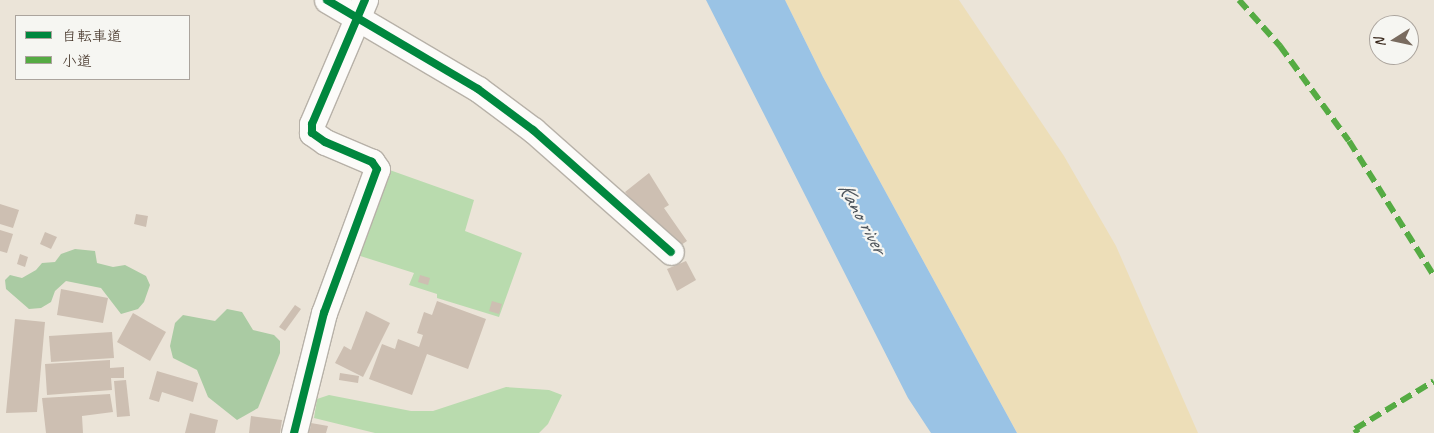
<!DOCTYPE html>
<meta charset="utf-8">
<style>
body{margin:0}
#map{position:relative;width:1434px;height:433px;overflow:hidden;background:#ebe4d8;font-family:Caveat,"Klee One",sans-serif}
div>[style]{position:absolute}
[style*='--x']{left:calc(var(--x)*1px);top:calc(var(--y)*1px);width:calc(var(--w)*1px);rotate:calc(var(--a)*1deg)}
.green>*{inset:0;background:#b9dbae}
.forest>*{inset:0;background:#aacba3}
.sand>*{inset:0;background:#eddeb8}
.water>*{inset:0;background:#9ac3e5}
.building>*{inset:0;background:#cdbfb2}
.roads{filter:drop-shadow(1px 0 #b7b1a8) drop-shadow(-1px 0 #b7b1a8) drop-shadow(0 1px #b7b1a8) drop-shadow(0 -1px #b7b1a8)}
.minor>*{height:25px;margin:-12.5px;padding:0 12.5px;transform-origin:12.5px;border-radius:12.5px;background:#fcfbf9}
.quiet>*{height:6px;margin-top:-3px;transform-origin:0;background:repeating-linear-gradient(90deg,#55ab43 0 12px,transparent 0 18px)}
.cycleway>*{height:8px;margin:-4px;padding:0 4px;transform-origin:4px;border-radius:4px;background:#00873e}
span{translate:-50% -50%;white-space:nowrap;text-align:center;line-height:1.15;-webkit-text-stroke:4.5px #f6f6f2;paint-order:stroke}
.water-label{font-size:22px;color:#4d545b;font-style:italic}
.legend{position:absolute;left:15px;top:15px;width:175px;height:65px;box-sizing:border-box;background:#f6f6f2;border:1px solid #aba49d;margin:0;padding:6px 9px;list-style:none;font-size:15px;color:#3b2a1e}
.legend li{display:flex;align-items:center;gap:10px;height:25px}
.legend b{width:25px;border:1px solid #aba49d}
.north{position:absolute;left:1369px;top:15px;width:50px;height:50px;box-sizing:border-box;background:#f6f6f2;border:1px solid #aba49d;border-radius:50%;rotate:260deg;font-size:14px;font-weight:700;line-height:20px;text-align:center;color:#3b2a1e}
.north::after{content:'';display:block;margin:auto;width:18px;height:22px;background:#796b5f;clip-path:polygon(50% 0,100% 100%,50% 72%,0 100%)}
</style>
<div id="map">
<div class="green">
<i style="clip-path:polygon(384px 168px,474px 200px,465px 231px,522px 253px,499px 317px,437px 298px,437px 294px,409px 285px,414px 273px,354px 254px)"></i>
<i style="clip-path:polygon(506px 387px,549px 390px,562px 395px,548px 424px,539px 433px,375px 433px,314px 418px,317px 399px,329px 395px,411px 411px,433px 411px)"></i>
</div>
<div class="forest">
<i style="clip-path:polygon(75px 249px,95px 251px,97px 263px,113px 267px,125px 265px,146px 276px,150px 285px,144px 302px,138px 309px,121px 314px,101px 288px,66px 281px,55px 291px,51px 302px,41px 308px,29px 309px,6px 289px,5px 280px,10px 275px,22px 278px,36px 270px,42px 263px,55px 262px,61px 254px)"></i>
<i style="clip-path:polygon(227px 309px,242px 312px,253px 330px,274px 335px,280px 341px,280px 353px,258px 408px,237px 420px,208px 397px,197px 370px,173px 358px,170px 346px,175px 323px,183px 315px,215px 321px)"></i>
</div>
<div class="sand">
<i style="clip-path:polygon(785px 0,959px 0,1064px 156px,1116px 246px,1198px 433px,1017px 433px,823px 77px)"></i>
</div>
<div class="water">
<i style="clip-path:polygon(706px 0,785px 0,823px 77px,1017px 433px,931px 433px,908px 398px)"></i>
</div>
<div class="building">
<i style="clip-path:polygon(649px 173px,669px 205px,664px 208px,687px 241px,678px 247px,655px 220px,647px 219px,625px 192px)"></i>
<i style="clip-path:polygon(0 204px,19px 210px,13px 228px,0 224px)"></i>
<i style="clip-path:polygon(136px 214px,148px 216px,146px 227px,134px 224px)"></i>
<i style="clip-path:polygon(0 230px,13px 234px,7px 253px,0 251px)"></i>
<i style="clip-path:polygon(45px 232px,57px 237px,51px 249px,40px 244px)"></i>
<i style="clip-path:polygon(20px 254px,28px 257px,25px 267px,17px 264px)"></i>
<i style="clip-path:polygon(686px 261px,696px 280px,677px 291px,667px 269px)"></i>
<i style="clip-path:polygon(420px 275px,430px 278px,428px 285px,418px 282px)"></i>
<i style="clip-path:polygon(61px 289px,108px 298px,103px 323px,57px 315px)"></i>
<i style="clip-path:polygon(437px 301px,486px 319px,468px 369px,427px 354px,412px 395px,369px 379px,382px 344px,395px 349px,398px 339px,419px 347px,423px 335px,417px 333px,424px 312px,432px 315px)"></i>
<i style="clip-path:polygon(492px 301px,502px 304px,499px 314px,489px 311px)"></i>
<i style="clip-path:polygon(295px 305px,301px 309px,285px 331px,279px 327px)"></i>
<i style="clip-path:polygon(366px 311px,390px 323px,363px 377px,335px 363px,344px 346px,351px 350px)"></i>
<i style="clip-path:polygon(133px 313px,166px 332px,150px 361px,117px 342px)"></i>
<i style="clip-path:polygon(15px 319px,45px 322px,37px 412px,6px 413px)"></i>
<i style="clip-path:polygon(112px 332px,114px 358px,51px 362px,49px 336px)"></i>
<i style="clip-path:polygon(110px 360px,110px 368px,124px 367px,124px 378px,111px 378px,112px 390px,47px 395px,45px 364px)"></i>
<i style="clip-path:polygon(157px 371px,198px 383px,193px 402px,162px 392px,159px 402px,149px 399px)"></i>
<i style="clip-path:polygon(340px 373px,359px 376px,358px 383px,339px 380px)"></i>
<i style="clip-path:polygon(126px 380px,130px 416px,117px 417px,114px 381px)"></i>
<i style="clip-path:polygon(110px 394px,113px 412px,82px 416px,83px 433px,46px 433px,42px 398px)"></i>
<i style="clip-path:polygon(190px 413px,218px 420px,215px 433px,185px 433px)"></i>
<i style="clip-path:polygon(251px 416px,282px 420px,280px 433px,249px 433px)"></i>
<i style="clip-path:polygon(311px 423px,328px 426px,326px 433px,303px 433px,310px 429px)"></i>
</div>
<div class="roads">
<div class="minor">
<i style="--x:327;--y:0;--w:175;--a:30.5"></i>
<i style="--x:478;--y:89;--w:69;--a:36.7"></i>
<i style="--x:533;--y:130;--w:184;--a:41.5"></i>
<i style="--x:294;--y:433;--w:124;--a:-76"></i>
<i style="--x:324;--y:313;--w:153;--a:-69.8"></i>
<i style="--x:377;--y:169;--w:9;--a:-126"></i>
<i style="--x:372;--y:162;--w:51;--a:-156.9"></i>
<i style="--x:325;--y:142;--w:16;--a:-145"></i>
<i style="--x:312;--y:133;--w:9;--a:-90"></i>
<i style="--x:312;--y:124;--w:135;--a:-66.9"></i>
</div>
</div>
<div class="quiet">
<i style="--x:1239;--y:0;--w:62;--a:48.3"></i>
<i style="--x:1280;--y:46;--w:117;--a:54"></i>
<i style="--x:1349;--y:141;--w:160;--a:57.8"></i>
<i style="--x:1358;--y:433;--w:5;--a:-127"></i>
<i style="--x:1355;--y:429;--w:92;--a:-31.3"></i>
</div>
<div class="cycleway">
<i style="--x:327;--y:0;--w:175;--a:30.5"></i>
<i style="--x:478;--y:89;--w:69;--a:36.7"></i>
<i style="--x:533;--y:130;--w:184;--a:41.5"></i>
<i style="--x:294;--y:433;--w:124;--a:-76"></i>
<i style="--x:324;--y:313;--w:153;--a:-69.8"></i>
<i style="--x:377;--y:169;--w:9;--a:-126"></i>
<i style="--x:372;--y:162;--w:51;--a:-156.9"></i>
<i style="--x:325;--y:142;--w:16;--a:-145"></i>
<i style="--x:312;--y:133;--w:9;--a:-90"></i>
<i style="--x:312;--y:124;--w:135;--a:-66.9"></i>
</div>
<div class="water-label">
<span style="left:862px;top:218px;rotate:61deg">Kano river</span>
</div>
<ul class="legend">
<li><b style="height:6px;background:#00873e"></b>自転車道</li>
<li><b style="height:6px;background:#55ab43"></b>小道</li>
</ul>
<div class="north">N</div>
</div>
